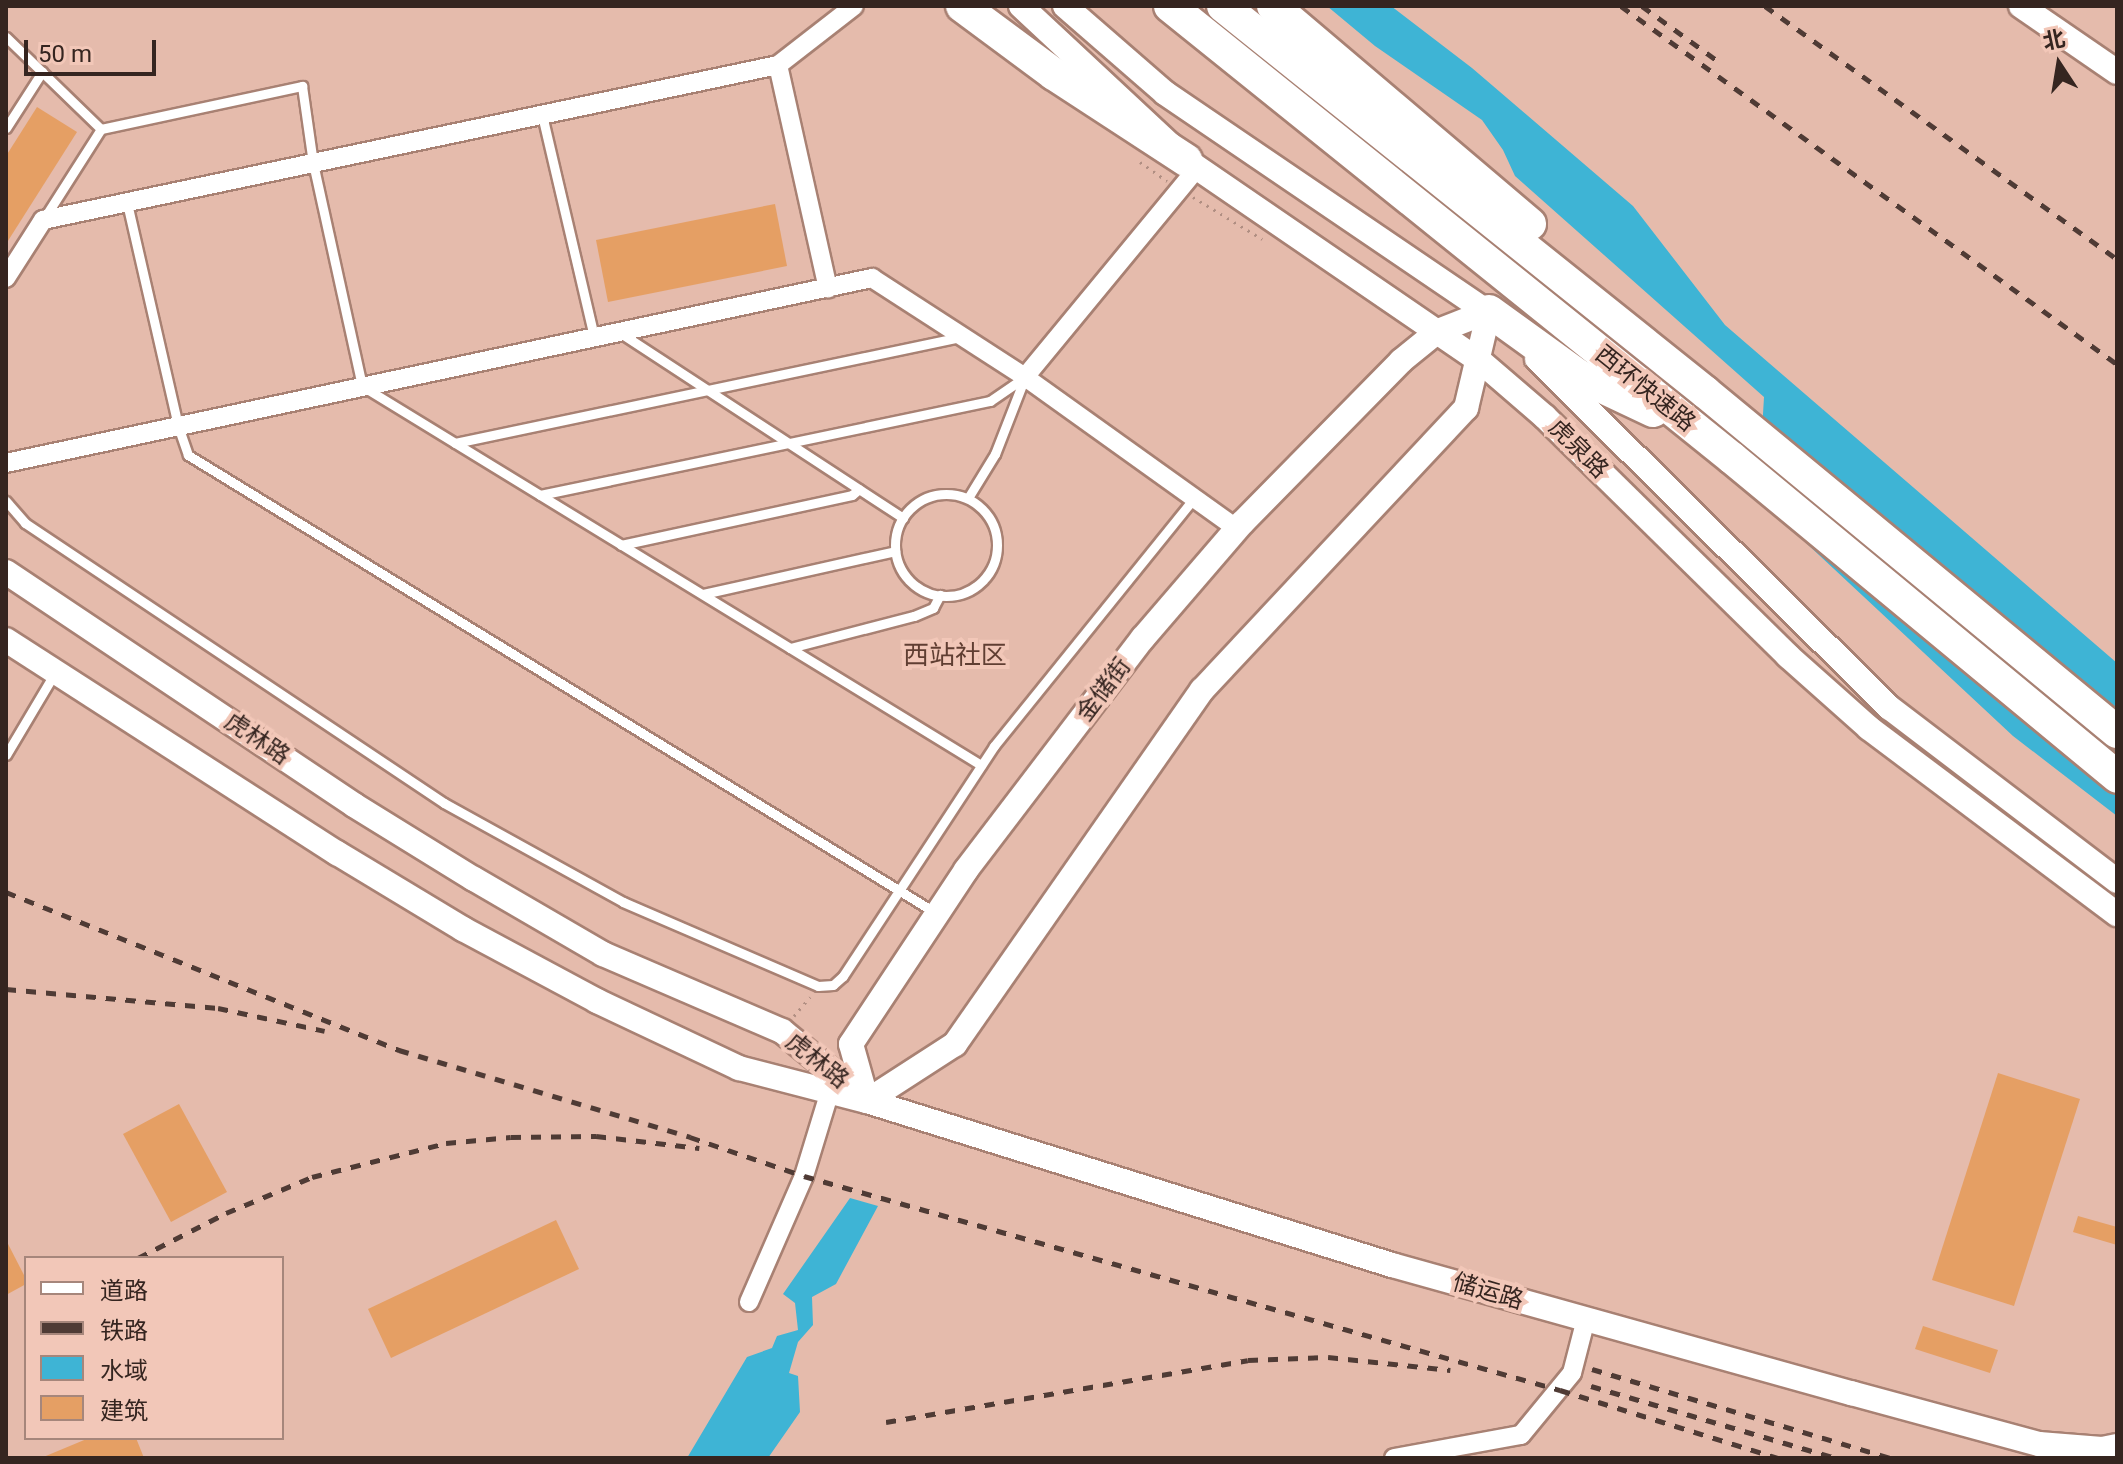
<!DOCTYPE html>
<meta charset="utf-8">
<style>
body{margin:0}
#map{position:relative;width:2123px;height:1464px;overflow:hidden;background:#e5bbac;font-family:Roboto,"Noto Sans SC",sans-serif}
div>[style]{position:absolute}
[style*='--x']{left:calc(var(--x)*1px);top:calc(var(--y)*1px);width:calc(var(--w)*1px);rotate:calc(var(--a)*1deg)}
.water>*{inset:0;background:#3eb4d5}
.building>*{inset:0;background:#e59f64}
.path>*{height:3px;margin-top:-1.5px;transform-origin:0;background:repeating-linear-gradient(90deg,#b08e82 0 2px,transparent 0 8px)}
.roads{filter:drop-shadow(2px 0 #a88173) drop-shadow(-2px 0 #a88173) drop-shadow(0 2px #a88173) drop-shadow(0 -2px #a88173)}
.lane>*{height:9px;margin:-4.5px;padding:0 4.5px;transform-origin:4.5px;border-radius:4.5px;background:#fff}
.lane>.ring{margin:-4.5px;padding:0;box-sizing:content-box;background:none;border:9px solid #fff;border-radius:50%}
.street>*{height:18px;margin:-9px;padding:0 9px;transform-origin:9px;border-radius:9px;background:#fff}
.secondary>*{height:24px;margin:-12px;padding:0 12px;transform-origin:12px;border-radius:12px;background:#fff}
.highway>*{height:32px;margin:-16px;padding:0 16px;transform-origin:16px;border-radius:16px;background:#fff}
.rail>*{height:5px;margin-top:-2.5px;transform-origin:0;background:repeating-linear-gradient(90deg,#4f3b35 0 10px,transparent 0 20px)}
span{translate:-50% -50%;white-space:nowrap;text-align:center;line-height:1.15;-webkit-text-stroke:8px #f2c7b8;paint-order:stroke}
.street-label{font-size:24px;color:#352520}
.neighbourhood-label{font-size:26px;color:#603e32}
.frame{position:absolute;inset:0;border:8px solid #352520;pointer-events:none}
.legend{position:absolute;left:24px;top:1256px;width:260px;height:184px;box-sizing:border-box;background:#f2c7b8;border:2px solid #a6867b;margin:0;padding:10px 14px;list-style:none;font-size:24px;color:#352520}
.legend li{display:flex;align-items:center;gap:16px;height:40px}
.legend b{width:40px;border:2px solid #a6867b}
.north{position:absolute;left:2019px;top:24px;width:80px;height:80px;-webkit-text-stroke:6px #f2c7b8;paint-order:stroke;rotate:348deg;font-size:22px;font-weight:700;line-height:32px;text-align:center;color:#352520}
.north::after{content:'';display:block;margin:auto;width:28px;height:36px;background:#352520;clip-path:polygon(50% 0,100% 100%,50% 72%,0 100%)}
.scale{position:absolute;left:24px;top:40px;width:132px;height:36px;box-sizing:border-box;border:4px solid #352520;border-top:0;padding-left:10px;font-size:24px;line-height:28px;white-space:nowrap;color:#352520;-webkit-text-stroke:6px #f2c7b8;paint-order:stroke}
</style>
<div id="map">
<div class="water">
<i style="clip-path:polygon(1327px 6px,1391px 6px,1472px 68px,1633px 206px,1725px 325px,2117px 663px,2117px 816px,2013px 736px,1758px 498px,1764px 397px,1515px 176px,1503px 150px,1482px 120px,1375px 46px)"></i>
<i style="clip-path:polygon(850px 1198px,878px 1206px,836px 1284px,812px 1297px,813px 1325px,798px 1342px,789px 1373px,798px 1376px,800px 1412px,768px 1458px,687px 1458px,747px 1357px,772px 1348px,777px 1336px,798px 1330px,795px 1303px,783px 1294px)"></i>
</div>
<div class="building">
<i style="clip-path:polygon(37px 107px,77px 132px,6px 244px,6px 156px)"></i>
<i style="clip-path:polygon(775px 204px,787px 266px,608px 302px,596px 240px)"></i>
<i style="clip-path:polygon(1998px 1073px,2080px 1099px,2014px 1306px,1932px 1280px)"></i>
<i style="clip-path:polygon(179px 1104px,227px 1192px,171px 1222px,123px 1134px)"></i>
<i style="clip-path:polygon(2078px 1216px,2117px 1227px,2117px 1245px,2073px 1232px)"></i>
<i style="clip-path:polygon(556px 1220px,579px 1269px,391px 1358px,368px 1309px)"></i>
<i style="clip-path:polygon(6px 1240px,26px 1279px,26px 1284px,6px 1295px)"></i>
<i style="clip-path:polygon(1923px 1326px,1998px 1350px,1990px 1373px,1915px 1349px)"></i>
<i style="clip-path:polygon(89px 1438px,136px 1438px,144px 1458px,41px 1458px)"></i>
</div>
<div class="path">
<i style="--x:1140;--y:162;--w:33;--a:35"></i>
<i style="--x:1193;--y:197;--w:81;--a:31.3"></i>
<i style="--x:794;--y:1016;--w:25;--a:-50"></i>
</div>
<div class="roads">
<div class="lane">
<i style="--x:6;--y:37;--w:132;--a:44.1"></i>
<i style="--x:542;--y:115;--w:228;--a:76.8"></i>
<i style="--x:6;--y:128;--w:67;--a:-57.3"></i>
<i style="--x:127;--y:203;--w:229;--a:77.1"></i>
<i style="--x:178;--y:426;--w:31;--a:71"></i>
<i style="--x:188;--y:455;--w:877;--a:31.48"></i>
<i style="--x:43;--y:220;--w:108;--a:-57.5"></i>
<i style="--x:101;--y:129;--w:206;--a:-12.1"></i>
<i style="--x:302;--y:86;--w:78;--a:81.9"></i>
<i style="--x:313;--y:163;--w:228;--a:77.6"></i>
<i style="--x:362;--y:386;--w:726;--a:31.48"></i>
<i style="--x:622;--y:334;--w:336;--a:33.2"></i>
<i style="--x:455;--y:443;--w:516;--a:-11.85"></i>
<i class="ring" style="left:895px;top:494px;width:93px;height:93px"></i>
<i style="--x:540;--y:495;--w:460;--a:-11.8"></i>
<i style="--x:990;--y:401;--w:42;--a:-34.4"></i>
<i style="--x:968;--y:498;--w:52;--a:-58.5"></i>
<i style="--x:995;--y:454;--w:83;--a:-68.7"></i>
<i style="--x:6;--y:501;--w:29;--a:49"></i>
<i style="--x:25;--y:523;--w:504;--a:33.75"></i>
<i style="--x:444;--y:803;--w:205;--a:28.9"></i>
<i style="--x:623;--y:902;--w:212;--a:23.3"></i>
<i style="--x:818;--y:986;--w:15;--a:-4"></i>
<i style="--x:833;--y:985;--w:13;--a:-42"></i>
<i style="--x:843;--y:976;--w:275;--a:-56.7"></i>
<i style="--x:994;--y:746;--w:319;--a:-51.1"></i>
<i style="--x:621;--y:545;--w:236;--a:-12.2"></i>
<i style="--x:852;--y:495;--w:9;--a:-41"></i>
<i style="--x:703;--y:594;--w:197;--a:-12.6"></i>
<i style="--x:790;--y:648;--w:128;--a:-14.5"></i>
<i style="--x:914;--y:616;--w:21;--a:-23"></i>
<i style="--x:933;--y:608;--w:15;--a:-62"></i>
<i style="--x:6;--y:755;--w:94;--a:-59.3"></i>
</div>
<div class="street">
<i style="--x:778;--y:65;--w:96;--a:-37.8"></i>
<i style="--x:6;--y:278;--w:69;--a:-57.5"></i>
<i style="--x:43;--y:220;--w:751;--a:-11.91"></i>
<i style="--x:778;--y:65;--w:229;--a:77.4"></i>
<i style="--x:1025;--y:377;--w:272;--a:-50.5"></i>
<i style="--x:6;--y:463;--w:886;--a:-12.06"></i>
<i style="--x:872;--y:278;--w:182;--a:32.9"></i>
<i style="--x:1025;--y:377;--w:261;--a:35.6"></i>
<i style="--x:749;--y:1302;--w:137;--a:-66.4"></i>
<i style="--x:804;--y:1176;--w:89;--a:-73"></i>
<i style="--x:1394;--y:1458;--w:129;--a:-10.3"></i>
<i style="--x:1521;--y:1435;--w:80;--a:-50.6"></i>
<i style="--x:1572;--y:1373;--w:56;--a:-75.5"></i>
</div>
<div class="secondary">
<i style="--x:1021;--y:6;--w:226;--a:43"></i>
<i style="--x:1186;--y:160;--w:356;--a:34.4"></i>
<i style="--x:1480;--y:361;--w:86;--a:40.7"></i>
<i style="--x:1545;--y:417;--w:341;--a:44.5"></i>
<i style="--x:1788;--y:656;--w:108;--a:41.6"></i>
<i style="--x:1869;--y:728;--w:310;--a:36.9"></i>
<i style="--x:1065;--y:6;--w:133;--a:41"></i>
<i style="--x:1165;--y:93;--w:402;--a:34.2"></i>
<i style="--x:2021;--y:6;--w:116;--a:34.5"></i>
<i style="--x:1489;--y:311;--w:100;--a:103.3"></i>
<i style="--x:1466;--y:408;--w:386;--a:133.1"></i>
<i style="--x:1202;--y:690;--w:432;--a:124.9"></i>
<i style="--x:955;--y:1044;--w:105;--a:147.1"></i>
<i style="--x:867;--y:1101;--w:59;--a:-105.7"></i>
<i style="--x:851;--y:1044;--w:209;--a:-56.5"></i>
<i style="--x:966;--y:870;--w:292;--a:-52.7"></i>
<i style="--x:1143;--y:638;--w:152;--a:-49.3"></i>
<i style="--x:1242;--y:523;--w:227;--a:-45.5"></i>
<i style="--x:1401;--y:361;--w:48;--a:-39"></i>
<i style="--x:1438;--y:331;--w:55;--a:-21.4"></i>
<i style="--x:1537;--y:359;--w:496;--a:44.7"></i>
<i style="--x:1890;--y:708;--w:285;--a:37.3"></i>
<i style="--x:6;--y:572;--w:419;--a:33.8"></i>
<i style="--x:354;--y:805;--w:141;--a:31.7"></i>
<i style="--x:474;--y:879;--w:149;--a:30.2"></i>
<i style="--x:603;--y:954;--w:195;--a:23.3"></i>
<i style="--x:782;--y:1031;--w:99;--a:39.3"></i>
<i style="--x:6;--y:640;--w:394;--a:32.8"></i>
<i style="--x:337;--y:853;--w:147;--a:31.1"></i>
<i style="--x:463;--y:929;--w:152;--a:28.2"></i>
<i style="--x:597;--y:1001;--w:157;--a:25.3"></i>
<i style="--x:739;--y:1068;--w:132;--a:14.5"></i>
<i style="--x:867;--y:1101;--w:550;--a:17.35"></i>
<i style="--x:1392;--y:1265;--w:477;--a:15.6"></i>
<i style="--x:1851;--y:1393;--w:195;--a:15.2"></i>
<i style="--x:2039;--y:1444;--w:63;--a:4.5"></i>
<i style="--x:2102;--y:1449;--w:15;--a:-11"></i>
</div>
<div class="highway">
<i style="--x:962;--y:6;--w:114;--a:36.5"></i>
<i style="--x:1054;--y:74;--w:158;--a:33.1"></i>
<i style="--x:1170;--y:6;--w:721;--a:38.81"></i>
<i style="--x:1732;--y:458;--w:500;--a:39.6"></i>
<i style="--x:1223;--y:6;--w:618;--a:38.69"></i>
<i style="--x:1705;--y:392;--w:534;--a:39.53"></i>
<i style="--x:1273;--y:6;--w:337;--a:40.3"></i>
<i style="--x:1489;--y:311;--w:111;--a:35.8"></i>
<i style="--x:1579;--y:376;--w:82;--a:25.3"></i>
</div>
</div>
<div class="rail">
<i style="--x:1621;--y:6;--w:612;--a:35.82"></i>
<i style="--x:1642;--y:6;--w:95;--a:36"></i>
<i style="--x:1765;--y:6;--w:433;--a:35.7"></i>
<i style="--x:6;--y:892;--w:424;--a:21.9"></i>
<i style="--x:399;--y:1050;--w:304;--a:16.6"></i>
<i style="--x:690;--y:1137;--w:120;--a:18.9"></i>
<i style="--x:804;--y:1176;--w:786;--a:15.81"></i>
<i style="--x:1560;--y:1390;--w:228;--a:17.3"></i>
<i style="--x:6;--y:989;--w:213;--a:5.1"></i>
<i style="--x:218;--y:1008;--w:109;--a:12.1"></i>
<i style="--x:138;--y:1258;--w:99;--a:-27.1"></i>
<i style="--x:226;--y:1213;--w:93;--a:-22.7"></i>
<i style="--x:312;--y:1177;--w:138;--a:-14.2"></i>
<i style="--x:446;--y:1143;--w:65;--a:-5.3"></i>
<i style="--x:511;--y:1137;--w:85;--a:-0.7"></i>
<i style="--x:596;--y:1136;--w:104;--a:6.6"></i>
<i style="--x:1592;--y:1369;--w:311;--a:16.6"></i>
<i style="--x:1591;--y:1386;--w:255;--a:16.4"></i>
<i style="--x:886;--y:1422;--w:367;--a:-9.7"></i>
<i style="--x:1248;--y:1360;--w:80;--a:-2.1"></i>
<i style="--x:1328;--y:1357;--w:123;--a:6.1"></i>
</div>
<div class="street-label">
<span style="left:1645px;top:389px;rotate:39deg">西环快速路</span>
<span style="left:1578px;top:449px;rotate:45deg">虎泉路</span>
<span style="left:1104px;top:690px;rotate:-53deg">金储街</span>
<span style="left:257px;top:739px;rotate:34deg">虎林路</span>
<span style="left:817px;top:1061px;rotate:39deg">虎林路</span>
<span style="left:1488px;top:1292px;rotate:16deg">储运路</span>
</div>
<div class="neighbourhood-label">
<span style="left:955px;top:656px">西站社区</span>
</div>
<div class="frame"></div>
<ul class="legend">
<li><b style="height:10px;background:#fff"></b>道路</li>
<li><b style="height:10px;background:#4f3b35"></b>铁路</li>
<li><b style="height:22px;background:#3eb4d5"></b>水域</li>
<li><b style="height:22px;background:#e59f64"></b>建筑</li>
</ul>
<div class="north">北</div>
<div class="scale">50 m</div>
</div>
